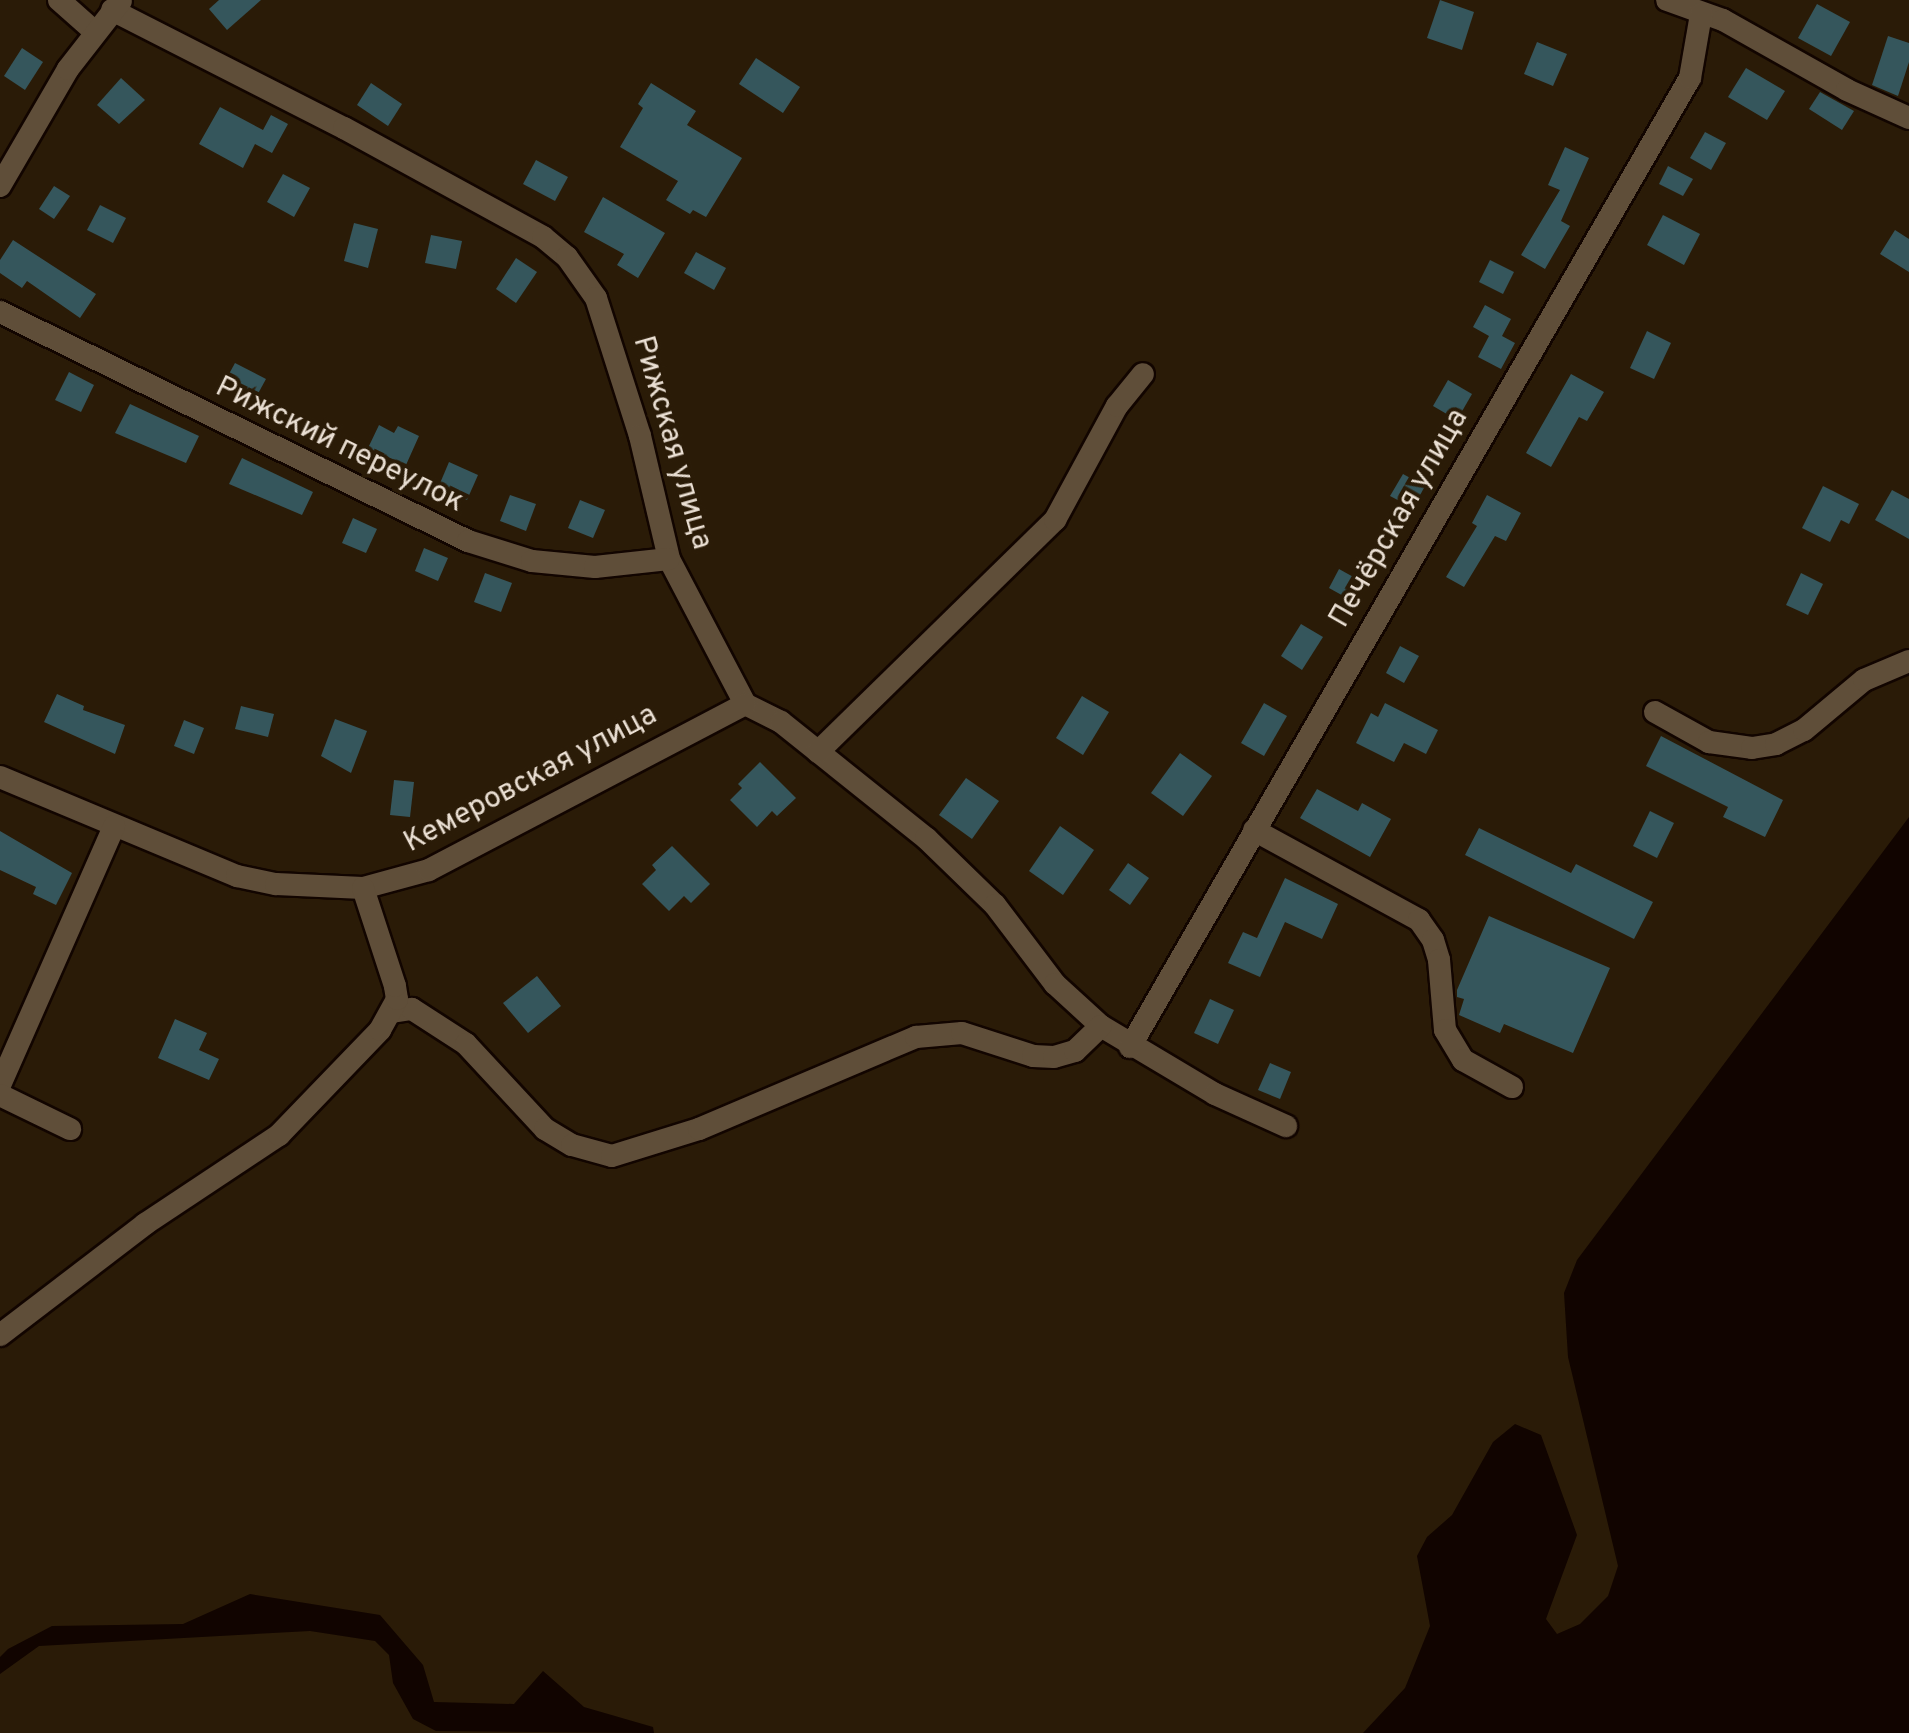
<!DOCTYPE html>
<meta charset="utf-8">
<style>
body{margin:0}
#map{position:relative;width:1909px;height:1733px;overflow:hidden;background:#2a1b07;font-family:Overpass,sans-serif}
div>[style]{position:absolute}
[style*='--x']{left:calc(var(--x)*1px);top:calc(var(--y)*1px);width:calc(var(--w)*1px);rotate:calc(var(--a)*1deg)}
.water>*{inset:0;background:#110400}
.building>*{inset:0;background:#35565c}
.roads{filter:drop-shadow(2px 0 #120500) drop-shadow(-2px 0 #120500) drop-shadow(0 2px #120500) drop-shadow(0 -2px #120500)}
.minor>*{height:22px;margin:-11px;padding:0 11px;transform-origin:11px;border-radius:11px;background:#5f4e39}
span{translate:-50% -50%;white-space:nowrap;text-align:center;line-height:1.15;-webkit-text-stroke:8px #2a1b07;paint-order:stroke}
.street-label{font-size:30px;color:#eadfd3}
</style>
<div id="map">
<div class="water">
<i style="clip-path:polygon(1909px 817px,1909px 1733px,1363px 1733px,1405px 1688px,1430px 1626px,1417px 1556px,1427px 1537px,1452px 1515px,1493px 1442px,1515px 1424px,1541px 1435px,1577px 1535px,1546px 1619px,1557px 1634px,1580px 1624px,1608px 1596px,1618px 1566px,1568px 1357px,1564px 1293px,1577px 1260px)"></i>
<i style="clip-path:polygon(250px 1594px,380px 1615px,423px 1665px,434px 1702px,514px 1704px,543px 1671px,584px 1707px,653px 1727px,654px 1733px,436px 1731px,413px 1719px,393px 1683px,389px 1655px,375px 1641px,310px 1631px,39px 1646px,0 1674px,0 1657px,8px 1649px,52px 1626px,183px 1624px)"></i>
</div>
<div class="building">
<i style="clip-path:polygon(219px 0,261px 0,227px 30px,209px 9px)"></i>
<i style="clip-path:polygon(1440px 0,1474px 12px,1462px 50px,1427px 38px)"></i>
<i style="clip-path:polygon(1817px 4px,1850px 22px,1831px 56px,1798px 38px)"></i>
<i style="clip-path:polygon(1888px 36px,1909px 43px,1909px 62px,1898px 96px,1872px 85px)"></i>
<i style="clip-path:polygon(1537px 42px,1567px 54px,1553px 86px,1524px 74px)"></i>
<i style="clip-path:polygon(22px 48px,43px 62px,25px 90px,4px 76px)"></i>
<i style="clip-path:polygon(756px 58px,800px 87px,783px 113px,739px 84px)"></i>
<i style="clip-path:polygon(1746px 68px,1785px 91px,1767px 120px,1728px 97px)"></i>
<i style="clip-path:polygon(121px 78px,145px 100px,119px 124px,97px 105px)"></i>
<i style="clip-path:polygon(371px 83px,402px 104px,388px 126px,357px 105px)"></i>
<i style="clip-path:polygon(651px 83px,696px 111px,687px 125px,742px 158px,706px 217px,693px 210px,690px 214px,666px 200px,678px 181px,620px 147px,643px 108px,638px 104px)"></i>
<i style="clip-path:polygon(1820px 92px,1854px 111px,1842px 130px,1809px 109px)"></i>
<i style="clip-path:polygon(220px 107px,263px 130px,271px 115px,288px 124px,272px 153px,255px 144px,243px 168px,199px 144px)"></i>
<i style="clip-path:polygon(1705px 132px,1726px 143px,1711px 170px,1690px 158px)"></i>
<i style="clip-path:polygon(1565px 147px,1589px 158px,1561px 221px,1570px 226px,1545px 269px,1521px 255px,1560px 190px,1548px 185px)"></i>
<i style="clip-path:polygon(536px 160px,568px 177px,555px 201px,523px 184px)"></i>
<i style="clip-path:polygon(1668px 166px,1693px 179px,1683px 196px,1659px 184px)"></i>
<i style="clip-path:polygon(283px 174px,310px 188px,294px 217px,267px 202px)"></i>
<i style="clip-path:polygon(54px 186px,70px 196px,54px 219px,39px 209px)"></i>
<i style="clip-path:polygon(603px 197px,665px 233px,638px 278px,617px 265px,624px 254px,584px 232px)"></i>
<i style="clip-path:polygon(100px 205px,126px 218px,113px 243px,87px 230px)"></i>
<i style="clip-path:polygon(1663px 215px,1700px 234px,1684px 265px,1647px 245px)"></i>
<i style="clip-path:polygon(354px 223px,378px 229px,368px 268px,344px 261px)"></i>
<i style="clip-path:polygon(1895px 230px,1909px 239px,1909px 272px,1880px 254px)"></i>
<i style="clip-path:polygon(431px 235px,462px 241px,456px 269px,425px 263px)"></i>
<i style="clip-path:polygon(13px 240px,96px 294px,80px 318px,27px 281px,22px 288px,0 273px,0 260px)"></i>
<i style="clip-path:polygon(696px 252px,726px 268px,714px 290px,684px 273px)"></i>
<i style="clip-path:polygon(516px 258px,537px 272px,516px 303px,496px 289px)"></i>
<i style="clip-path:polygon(1490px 260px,1514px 272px,1503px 294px,1479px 282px)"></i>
<i style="clip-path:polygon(1485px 305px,1511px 319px,1502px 336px,1515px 343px,1501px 369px,1478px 357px,1489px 336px,1473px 327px)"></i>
<i style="clip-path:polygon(1647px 331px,1671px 343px,1654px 379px,1630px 368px)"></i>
<i style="clip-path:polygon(235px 363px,266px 379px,254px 401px,223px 385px)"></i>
<i style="clip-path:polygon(69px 372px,94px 385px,81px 412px,55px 400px)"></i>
<i style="clip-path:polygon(1571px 374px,1604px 392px,1587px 421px,1579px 417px,1551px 467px,1526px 453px)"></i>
<i style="clip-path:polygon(1448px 380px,1472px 394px,1457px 420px,1433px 406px)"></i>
<i style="clip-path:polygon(130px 404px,199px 436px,186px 463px,115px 433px)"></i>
<i style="clip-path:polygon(379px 425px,394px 433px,398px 426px,419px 436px,406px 465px,368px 448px)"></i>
<i style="clip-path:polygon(242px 458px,313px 492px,302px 515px,229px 484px)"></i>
<i style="clip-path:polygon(449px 462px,478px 475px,467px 500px,438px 488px)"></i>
<i style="clip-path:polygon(1403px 474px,1425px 486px,1413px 508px,1390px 496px)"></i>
<i style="clip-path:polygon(1823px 486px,1859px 504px,1849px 524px,1841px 520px,1830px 542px,1802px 528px)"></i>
<i style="clip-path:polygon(1892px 490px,1909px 499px,1909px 539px,1875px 520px)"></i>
<i style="clip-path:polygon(510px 495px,536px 504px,526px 531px,500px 521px)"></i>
<i style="clip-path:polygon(1487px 495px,1521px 513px,1506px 541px,1495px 536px,1464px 587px,1446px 577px,1477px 526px,1472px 523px)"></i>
<i style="clip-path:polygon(580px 500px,605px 510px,593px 538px,568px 528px)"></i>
<i style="clip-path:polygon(353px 518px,377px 529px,366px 553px,342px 543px)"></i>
<i style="clip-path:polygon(424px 548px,448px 558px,438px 581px,415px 571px)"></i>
<i style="clip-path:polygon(1339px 569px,1357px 579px,1347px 598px,1329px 588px)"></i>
<i style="clip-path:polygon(485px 573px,512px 583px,501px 612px,474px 602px)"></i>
<i style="clip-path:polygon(1801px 573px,1823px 584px,1808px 615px,1786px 605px)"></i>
<i style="clip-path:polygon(1301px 624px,1323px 637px,1302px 670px,1281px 656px)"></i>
<i style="clip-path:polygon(1400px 646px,1419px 656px,1404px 683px,1386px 673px)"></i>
<i style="clip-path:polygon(57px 694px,84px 706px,83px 710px,125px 725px,115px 754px,44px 722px)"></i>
<i style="clip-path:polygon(1082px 696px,1109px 712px,1083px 755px,1056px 738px)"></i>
<i style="clip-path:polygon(1264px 703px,1287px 716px,1264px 756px,1241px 743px)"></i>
<i style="clip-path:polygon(1385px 703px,1438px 730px,1426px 754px,1404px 743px,1394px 762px,1356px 743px,1371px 713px,1378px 717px)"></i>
<i style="clip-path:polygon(241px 706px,274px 714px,268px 737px,235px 729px)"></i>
<i style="clip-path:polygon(335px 719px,367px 731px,351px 773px,321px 756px)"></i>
<i style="clip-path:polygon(184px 720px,204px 728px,194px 754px,174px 746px)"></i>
<i style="clip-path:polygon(1661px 736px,1783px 800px,1765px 837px,1723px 817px,1728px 807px,1646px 766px)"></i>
<i style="clip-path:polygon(1180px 753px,1212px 776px,1183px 816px,1151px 793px)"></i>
<i style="clip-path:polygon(760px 762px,796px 798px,777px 816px,772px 811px,757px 827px,730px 800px,742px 788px,738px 784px)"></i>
<i style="clip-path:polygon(966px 778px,999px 801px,972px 839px,939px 815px)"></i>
<i style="clip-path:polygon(394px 780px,414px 782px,410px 817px,390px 815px)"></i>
<i style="clip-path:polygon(1317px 789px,1358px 811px,1362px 803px,1391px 819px,1370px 857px,1300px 818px)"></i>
<i style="clip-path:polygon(1650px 811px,1674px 823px,1657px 858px,1633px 846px)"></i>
<i style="clip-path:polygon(1060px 826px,1094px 850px,1063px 895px,1029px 871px)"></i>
<i style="clip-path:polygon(1479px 828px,1571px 873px,1576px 864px,1653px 902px,1634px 939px,1465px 855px)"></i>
<i style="clip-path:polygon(0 831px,72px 873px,56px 905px,33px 894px,36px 887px,0 870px)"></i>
<i style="clip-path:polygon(672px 846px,710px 884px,691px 903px,684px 896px,669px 911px,642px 884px,656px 870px,652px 865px)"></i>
<i style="clip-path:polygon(1128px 863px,1149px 878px,1130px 905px,1109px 890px)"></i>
<i style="clip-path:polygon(1285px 878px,1338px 904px,1322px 939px,1285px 922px,1260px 977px,1228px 963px,1243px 932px,1257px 938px)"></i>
<i style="clip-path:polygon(1489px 916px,1610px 968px,1573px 1053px,1504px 1024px,1500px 1033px,1459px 1015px,1464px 999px,1457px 997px,1457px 990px)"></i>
<i style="clip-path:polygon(537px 976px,561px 1006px,528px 1033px,503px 1003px)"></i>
<i style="clip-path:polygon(1210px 999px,1234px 1010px,1218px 1044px,1194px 1033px)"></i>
<i style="clip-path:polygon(175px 1019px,207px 1033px,199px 1050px,219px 1059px,209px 1080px,158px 1058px)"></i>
<i style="clip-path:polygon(1270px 1063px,1291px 1072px,1280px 1099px,1258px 1090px)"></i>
</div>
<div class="roads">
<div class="minor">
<i style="--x:59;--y:0;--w:48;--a:41.6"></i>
<i style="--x:1667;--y:0;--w:59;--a:19.7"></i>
<i style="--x:1723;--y:20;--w:142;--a:29.4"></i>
<i style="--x:1847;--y:90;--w:68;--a:24.3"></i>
<i style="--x:112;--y:10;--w:260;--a:27"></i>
<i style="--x:344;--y:128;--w:227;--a:28.7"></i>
<i style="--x:543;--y:237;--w:31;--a:40"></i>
<i style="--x:567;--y:257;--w:50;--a:54.7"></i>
<i style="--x:596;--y:298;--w:145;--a:72.3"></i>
<i style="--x:640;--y:436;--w:126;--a:76.7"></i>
<i style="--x:669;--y:559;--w:164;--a:62.3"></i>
<i style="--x:745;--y:704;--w:40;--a:26.6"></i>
<i style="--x:781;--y:722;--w:186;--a:38.7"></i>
<i style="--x:926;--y:838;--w:96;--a:44.2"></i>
<i style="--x:995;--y:905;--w:99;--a:52.8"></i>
<i style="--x:1055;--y:984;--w:62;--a:42.4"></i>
<i style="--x:1101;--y:1026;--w:133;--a:30.8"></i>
<i style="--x:1215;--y:1094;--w:78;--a:24.3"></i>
<i style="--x:0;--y:186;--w:135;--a:-59.8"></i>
<i style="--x:68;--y:69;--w:86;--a:-52.1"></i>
<i style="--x:0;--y:312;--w:521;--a:26.07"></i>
<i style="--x:468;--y:541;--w:67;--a:17.4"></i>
<i style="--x:532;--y:561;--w:63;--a:5.4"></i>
<i style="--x:595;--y:567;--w:74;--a:-6.2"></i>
<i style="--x:1655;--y:712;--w:62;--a:29.1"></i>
<i style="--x:1709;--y:742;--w:43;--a:7.9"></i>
<i style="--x:1752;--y:748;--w:24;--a:-9"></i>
<i style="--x:1776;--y:744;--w:31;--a:-27"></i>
<i style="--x:1804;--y:730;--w:78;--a:-39.8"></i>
<i style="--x:1864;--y:680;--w:49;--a:-22.9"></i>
<i style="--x:818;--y:752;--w:332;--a:-44.4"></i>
<i style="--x:1055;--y:520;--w:130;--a:-61.5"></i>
<i style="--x:1117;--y:406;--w:41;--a:-50.9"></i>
<i style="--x:0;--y:777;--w:257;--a:22.7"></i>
<i style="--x:237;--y:876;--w:40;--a:12"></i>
<i style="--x:276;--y:884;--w:87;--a:2.6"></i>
<i style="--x:363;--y:888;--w:68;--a:-15.3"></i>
<i style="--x:429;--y:870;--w:357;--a:-27.7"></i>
<i style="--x:1254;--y:830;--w:188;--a:28.6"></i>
<i style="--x:1419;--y:920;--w:24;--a:55"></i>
<i style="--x:1433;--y:940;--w:21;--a:73"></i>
<i style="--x:1439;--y:960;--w:70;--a:85.1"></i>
<i style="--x:1445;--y:1030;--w:35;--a:59"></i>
<i style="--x:1463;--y:1060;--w:56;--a:28.9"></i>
<i style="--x:392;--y:1012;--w:20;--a:-9"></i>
<i style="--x:412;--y:1009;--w:64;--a:32.9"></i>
<i style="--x:466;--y:1044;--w:116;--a:47.1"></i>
<i style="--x:545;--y:1129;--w:31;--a:31"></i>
<i style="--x:572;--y:1145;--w:41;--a:15.4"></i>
<i style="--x:612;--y:1156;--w:91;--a:-17.2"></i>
<i style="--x:699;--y:1129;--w:236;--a:-23"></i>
<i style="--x:916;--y:1037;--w:46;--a:-5"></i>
<i style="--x:962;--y:1033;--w:75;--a:17.9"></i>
<i style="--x:1033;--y:1056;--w:21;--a:3"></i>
<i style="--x:1054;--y:1057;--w:22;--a:-16"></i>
<i style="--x:1075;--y:1051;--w:36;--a:-44"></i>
<i style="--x:1130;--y:1047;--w:1119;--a:-59.98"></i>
<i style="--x:1690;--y:78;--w:65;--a:-80.2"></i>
<i style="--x:0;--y:1085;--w:283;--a:-66.2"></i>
<i style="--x:0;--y:1095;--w:78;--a:25.9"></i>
<i style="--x:0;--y:1335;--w:183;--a:-37.4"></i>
<i style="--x:145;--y:1224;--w:161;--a:-33.6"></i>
<i style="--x:279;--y:1135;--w:146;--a:-46.1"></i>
<i style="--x:380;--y:1030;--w:35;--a:-61"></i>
<i style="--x:397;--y:999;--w:13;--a:-99"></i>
<i style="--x:395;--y:986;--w:103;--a:-108.1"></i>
</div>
</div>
<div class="street-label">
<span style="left:671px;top:443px;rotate:74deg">Рижская улица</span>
<span style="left:339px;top:446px;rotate:26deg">Рижский переулок</span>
<span style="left:1400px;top:519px;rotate:-60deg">Печёрская улица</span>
<span style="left:531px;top:780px;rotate:-28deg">Кемеровская улица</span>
</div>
</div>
